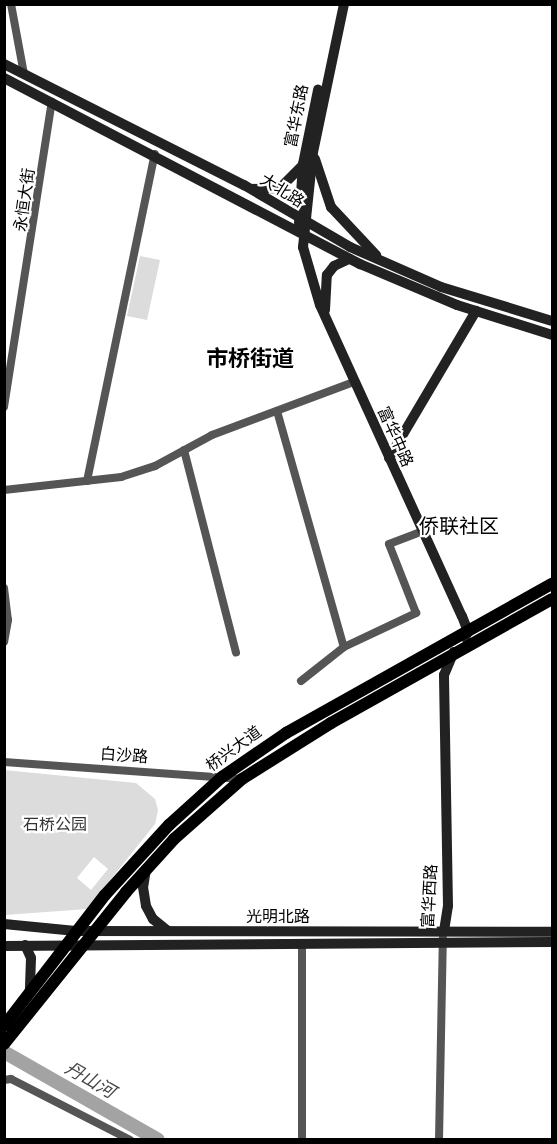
<!DOCTYPE html>
<meta charset="utf-8">
<style>
body{margin:0}
#map{position:relative;width:557px;height:1144px;overflow:hidden;background:#fff;font-family:"Nunito Sans","Noto Sans SC",sans-serif}
div>[style]{position:absolute}
[style*='--x']{left:calc(var(--x)*1px);top:calc(var(--y)*1px);width:calc(var(--w)*1px);rotate:calc(var(--a)*1deg)}
.green>*{inset:0;background:#dcdcdc}
.river>*{height:14px;margin:-7px;padding:0 7px;transform-origin:7px;border-radius:7px;background:#a3a3a3}
.street>*{height:8px;margin:-4px;padding:0 4px;transform-origin:4px;border-radius:4px;background:#555}
.secondary>*{height:10px;margin:-5px;padding:0 5px;transform-origin:5px;border-radius:5px;background:#222}
.primary>*{height:12px;margin:-6px;padding:0 6px;transform-origin:6px;border-radius:6px;background:#000}
span{translate:-50% -50%;white-space:nowrap;text-align:center;line-height:1.15;-webkit-text-stroke:4.5px #fff;paint-order:stroke}
.street-label{font-size:16px;color:#000}
.park-label{font-size:16px;color:#333}
.water-label{font-size:18px;color:#444;font-style:italic}
.quarter-label{font-size:20px;color:#000}
.district-label{font-size:22px;color:#000;font-weight:700}
.frame{position:absolute;inset:0;border:6px solid #000;pointer-events:none}
</style>
<div id="map">
<div class="green">
<i style="clip-path:polygon(140px 256px,160px 260px,147px 320px,127px 316px)"></i>
<i style="clip-path:polygon(evenodd,4px 770px,136px 783px,155px 799px,158px 810px,155px 824px,87px 909px,5px 915px,4px 770px,94px 857px,108px 869px,91px 890px,77px 878px,94px 857px)"></i>
</div>
<div class="river">
<i style="--x:4;--y:1052;--w:177;--a:29.7"></i>
</div>
<div class="street">
<i style="--x:11;--y:4;--w:71;--a:79.5"></i>
<i style="--x:4;--y:407;--w:309;--a:-81.1"></i>
<i style="--x:277;--y:411;--w:245;--a:74.2"></i>
<i style="--x:184;--y:450;--w:209;--a:75.6"></i>
<i style="--x:87;--y:481;--w:334;--a:-78.3"></i>
<i style="--x:4;--y:490;--w:118;--a:-6.3"></i>
<i style="--x:121;--y:477;--w:36;--a:-18"></i>
<i style="--x:155;--y:466;--w:65;--a:-28.5"></i>
<i style="--x:212;--y:435;--w:152;--a:-20.5"></i>
<i style="--x:4;--y:588;--w:32;--a:83"></i>
<i style="--x:8;--y:620;--w:22;--a:100"></i>
<i style="--x:301;--y:681;--w:55;--a:-38.3"></i>
<i style="--x:344;--y:647;--w:80;--a:-25.3"></i>
<i style="--x:416;--y:613;--w:74;--a:-111.4"></i>
<i style="--x:389;--y:544;--w:33;--a:-21"></i>
<i style="--x:4;--y:762;--w:239;--a:4.1"></i>
<i style="--x:302;--y:943;--w:197;--a:90"></i>
<i style="--x:4;--y:1080;--w:7;--a:-8"></i>
<i style="--x:11;--y:1079;--w:134;--a:27.1"></i>
<i style="--x:439;--y:1140;--w:202;--a:-88.9"></i>
</div>
<div class="secondary">
<i style="--x:344;--y:4;--w:151;--a:101.8"></i>
<i style="--x:313;--y:152;--w:96;--a:96"></i>
<i style="--x:303;--y:247;--w:60;--a:73.7"></i>
<i style="--x:320;--y:305;--w:342;--a:65.5"></i>
<i style="--x:462;--y:616;--w:17;--a:69"></i>
<i style="--x:468;--y:632;--w:6;--a:121"></i>
<i style="--x:4;--y:64;--w:269;--a:26.8"></i>
<i style="--x:244;--y:185;--w:123;--a:30.3"></i>
<i style="--x:350;--y:247;--w:99;--a:23.7"></i>
<i style="--x:441;--y:287;--w:116;--a:17"></i>
<i style="--x:4;--y:78;--w:402;--a:27.6"></i>
<i style="--x:360;--y:264;--w:105;--a:22.9"></i>
<i style="--x:457;--y:305;--w:100;--a:17.5"></i>
<i style="--x:315;--y:159;--w:51;--a:71.6"></i>
<i style="--x:331;--y:207;--w:66;--a:46.8"></i>
<i style="--x:252;--y:189;--w:28;--a:-2"></i>
<i style="--x:280;--y:188;--w:30;--a:-45"></i>
<i style="--x:299;--y:223;--w:59;--a:-86.1"></i>
<i style="--x:303;--y:164;--w:76;--a:-78.5"></i>
<i style="--x:325;--y:310;--w:35;--a:-87"></i>
<i style="--x:327;--y:275;--w:11;--a:-52"></i>
<i style="--x:334;--y:266;--w:17;--a:-25"></i>
<i style="--x:389;--y:458;--w:171;--a:-59.4"></i>
<i style="--x:146;--y:869;--w:18;--a:99"></i>
<i style="--x:143;--y:887;--w:19;--a:81"></i>
<i style="--x:146;--y:906;--w:15;--a:62"></i>
<i style="--x:153;--y:919;--w:19;--a:39"></i>
<i style="--x:4;--y:924;--w:72;--a:5.6"></i>
<i style="--x:76;--y:931;--w:476;--a:0.1"></i>
<i style="--x:444;--y:931;--w:25;--a:-81"></i>
<i style="--x:448;--y:906;--w:231;--a:-91"></i>
<i style="--x:444;--y:675;--w:25;--a:-67"></i>
<i style="--x:25;--y:945;--w:14;--a:65"></i>
<i style="--x:31;--y:958;--w:32;--a:92"></i>
<i style="--x:4;--y:946;--w:548;--a:-0.42"></i>
</div>
<div class="primary">
<i style="--x:4;--y:1026;--w:165;--a:-52.4"></i>
<i style="--x:105;--y:895;--w:95;--a:-47.6"></i>
<i style="--x:169;--y:825;--w:72;--a:-42.2"></i>
<i style="--x:222;--y:777;--w:78;--a:-34.5"></i>
<i style="--x:286;--y:733;--w:305;--a:-29.3"></i>
<i style="--x:4;--y:1044;--w:195;--a:-51.2"></i>
<i style="--x:126;--y:892;--w:72;--a:-47.8"></i>
<i style="--x:174;--y:839;--w:91;--a:-41.4"></i>
<i style="--x:242;--y:779;--w:105;--a:-32.2"></i>
<i style="--x:331;--y:723;--w:253;--a:-29.3"></i>
</div>
<div class="street-label">
<span style="left:297px;top:116px;rotate:-79deg">富华东路</span>
<span style="left:282px;top:191px;rotate:32deg">大北路</span>
<span style="left:25px;top:200px;rotate:-82deg">永恒大街</span>
<span style="left:395px;top:437px;rotate:66deg">富华中路</span>
<span style="left:234px;top:749px;rotate:-36deg">桥兴大道</span>
<span style="left:124px;top:756px;rotate:4deg">白沙路</span>
<span style="left:430px;top:896px;rotate:-87deg">富华西路</span>
<span style="left:278px;top:917px">光明北路</span>
</div>
<div class="park-label">
<span style="left:55px;top:825px">石桥公园</span>
</div>
<div class="water-label">
<span style="left:90px;top:1080px;rotate:30deg">丹山河</span>
</div>
<div class="quarter-label">
<span style="left:459px;top:526px">侨联社区</span>
</div>
<div class="district-label">
<span style="left:250px;top:360px">市桥街道</span>
</div>
<div class="frame"></div>
</div>
